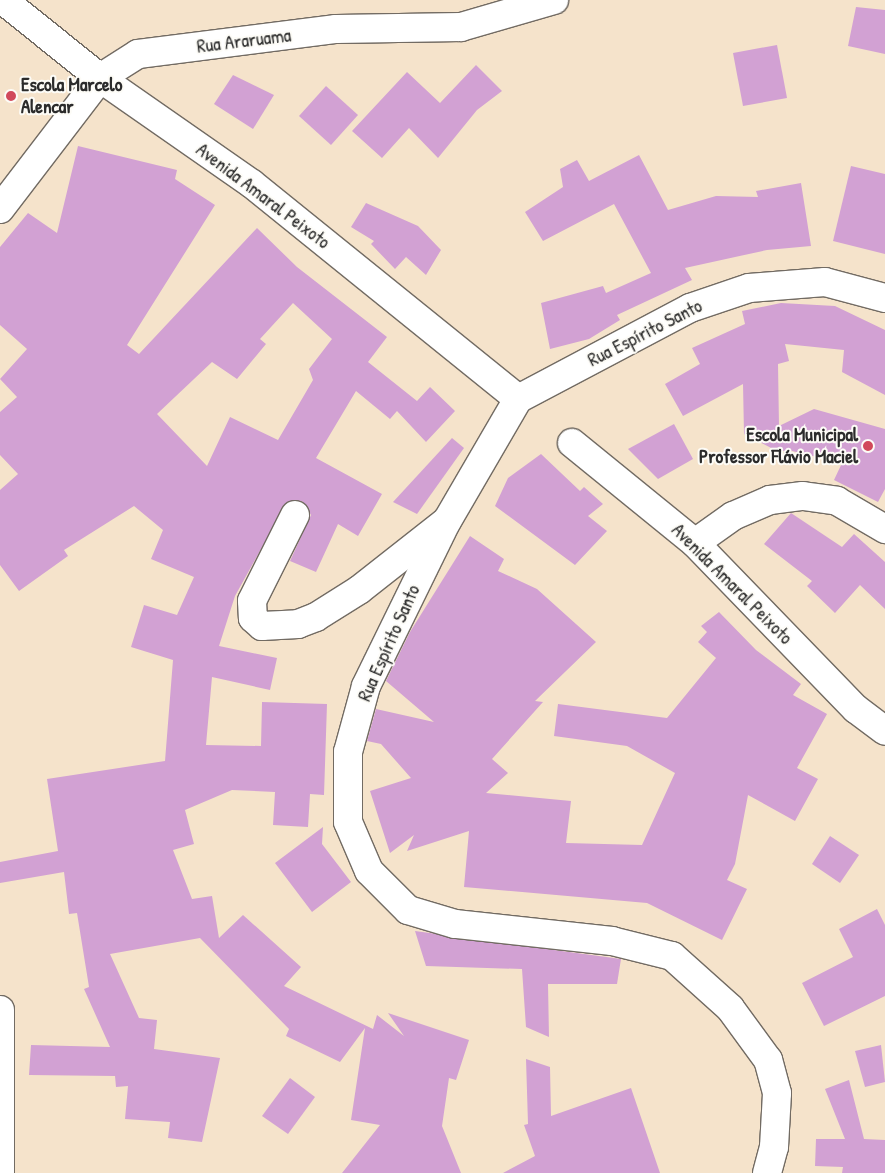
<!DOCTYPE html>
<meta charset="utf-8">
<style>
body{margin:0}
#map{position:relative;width:885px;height:1173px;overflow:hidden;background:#f5e3cb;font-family:"Patrick Hand",sans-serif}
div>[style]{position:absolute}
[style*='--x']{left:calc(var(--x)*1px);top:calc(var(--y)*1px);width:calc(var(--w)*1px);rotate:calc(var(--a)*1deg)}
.building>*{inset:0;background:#d2a1d3}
.roads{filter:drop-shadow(1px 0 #726b63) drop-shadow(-1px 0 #726b63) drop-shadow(0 1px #726b63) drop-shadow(0 -1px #726b63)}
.minor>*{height:28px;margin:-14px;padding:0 14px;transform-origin:14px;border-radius:14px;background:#fff}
.dots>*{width:14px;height:14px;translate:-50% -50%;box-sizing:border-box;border:2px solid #fdfcf7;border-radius:50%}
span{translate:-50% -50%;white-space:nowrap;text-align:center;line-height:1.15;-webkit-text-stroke:4px #fdfcf7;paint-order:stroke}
.street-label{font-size:19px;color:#2b2b2b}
.poi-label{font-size:19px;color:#2b2b2b;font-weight:700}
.left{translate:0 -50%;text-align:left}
.right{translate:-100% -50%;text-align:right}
</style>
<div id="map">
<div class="building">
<i style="clip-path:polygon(856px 7px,885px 10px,885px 54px,848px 46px)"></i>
<i style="clip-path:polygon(777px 45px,787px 98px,743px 106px,733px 53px)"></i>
<i style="clip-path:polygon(476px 65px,502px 91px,477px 110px,438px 158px,409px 128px,382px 158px,352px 131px,407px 72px,440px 103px)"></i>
<i style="clip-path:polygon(233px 75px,274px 95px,253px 129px,214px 104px)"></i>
<i style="clip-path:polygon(326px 86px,358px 115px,331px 145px,299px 116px)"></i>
<i style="clip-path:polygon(evenodd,78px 146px,177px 170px,175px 179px,215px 205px,127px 345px,139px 354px,257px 228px,297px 267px,387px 337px,368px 362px,417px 401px,430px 387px,455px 411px,426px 442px,397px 411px,390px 419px,356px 391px,316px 458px,382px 494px,358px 536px,338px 524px,316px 572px,290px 561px,311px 515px,302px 501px,287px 502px,235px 596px,219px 646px,277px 658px,270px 690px,212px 677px,206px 745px,261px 746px,262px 702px,327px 704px,324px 795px,310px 794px,308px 827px,273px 825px,275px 792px,232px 790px,185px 810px,194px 844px,173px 850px,192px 899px,212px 896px,219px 938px,243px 915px,301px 967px,284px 986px,373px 1029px,377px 1015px,404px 1036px,388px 1013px,469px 1040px,456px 1080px,449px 1078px,442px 1126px,461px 1173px,342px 1173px,380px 1125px,351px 1120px,365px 1028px,340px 1062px,286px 1036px,289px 1029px,200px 938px,110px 954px,139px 1018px,157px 1020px,154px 1049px,220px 1058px,202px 1142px,168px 1138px,170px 1122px,125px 1119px,128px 1086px,116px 1087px,115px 1076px,29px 1075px,31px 1045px,110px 1047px,84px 989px,89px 987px,77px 913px,69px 914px,64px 872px,0 883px,0 862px,58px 851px,47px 779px,165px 761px,173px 660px,131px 647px,144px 605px,177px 615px,194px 577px,151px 559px,163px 530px,134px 506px,64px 550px,68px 556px,19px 591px,0 565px,0 490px,18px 474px,0 455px,0 412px,17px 397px,0 379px,27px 349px,0 325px,0 247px,28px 213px,57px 233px,78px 146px,293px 303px,332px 339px,309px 369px,313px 380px,278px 440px,230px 417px,207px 466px,157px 414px,212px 362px,237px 379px,266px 344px,260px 339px,293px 303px)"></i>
<i style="clip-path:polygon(639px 155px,668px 210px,716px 196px,758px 197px,756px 191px,801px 183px,811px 246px,767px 250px,685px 268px,692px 280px,617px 315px,620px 320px,589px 339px,550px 349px,541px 303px,603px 286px,606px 293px,651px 273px,614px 204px,543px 241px,525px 212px,563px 187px,560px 169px,577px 160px,589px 181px)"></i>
<i style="clip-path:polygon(851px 166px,885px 174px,885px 254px,833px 241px)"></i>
<i style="clip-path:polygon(366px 203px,418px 226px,441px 250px,426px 275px,406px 257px,395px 269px,371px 244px,374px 241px,351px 227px)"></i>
<i style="clip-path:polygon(781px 303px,835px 306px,885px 330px,885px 395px,842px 372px,844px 350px,785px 344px,789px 361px,778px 364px,779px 426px,814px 409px,885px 429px,885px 489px,878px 502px,834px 480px,842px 463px,788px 450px,779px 452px,744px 434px,743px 384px,683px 416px,665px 384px,700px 364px,692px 348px,745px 324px,742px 311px)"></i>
<i style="clip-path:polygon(674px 424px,693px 459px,658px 479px,628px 449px)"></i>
<i style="clip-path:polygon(452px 438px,464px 448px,417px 514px,393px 502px)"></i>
<i style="clip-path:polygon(541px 454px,580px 491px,584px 487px,603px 504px,588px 516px,607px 531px,575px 565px,495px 506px,508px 478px)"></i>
<i style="clip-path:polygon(791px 513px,842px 547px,854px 534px,885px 562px,885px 609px,860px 585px,835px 613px,807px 586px,812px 581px,764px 544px)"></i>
<i style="clip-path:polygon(470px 536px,504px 559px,498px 571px,537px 589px,596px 642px,535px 701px,543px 702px,492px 759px,508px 773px,486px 793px,571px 801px,566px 843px,642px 845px,675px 773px,627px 746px,554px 736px,558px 704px,667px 718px,716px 658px,698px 642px,707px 632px,701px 626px,719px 612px,756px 650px,801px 684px,793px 695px,827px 714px,797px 768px,818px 779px,795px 821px,748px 795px,735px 864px,727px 880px,747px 889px,722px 940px,647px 903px,464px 887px,469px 831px,407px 851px,414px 835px,390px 853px,370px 791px,411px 778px,381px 744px,367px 741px,376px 709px,434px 722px,386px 681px,410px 632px)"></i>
<i style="clip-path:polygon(323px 827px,322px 844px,351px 882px,312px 912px,275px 863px)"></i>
<i style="clip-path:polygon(830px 836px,859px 855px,840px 883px,812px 864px)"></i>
<i style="clip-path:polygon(877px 909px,885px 925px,885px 996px,824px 1026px,802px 983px,853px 957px,839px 929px)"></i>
<i style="clip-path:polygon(415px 931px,621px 959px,617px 984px,548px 984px,549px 1037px,526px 1027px,522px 969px,426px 966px)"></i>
<i style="clip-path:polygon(881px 1045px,885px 1082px,865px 1087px,855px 1051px)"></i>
<i style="clip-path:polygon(526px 1059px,550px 1067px,551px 1116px,631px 1088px,660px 1173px,503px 1173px,535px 1156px,524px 1125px,528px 1124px)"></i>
<i style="clip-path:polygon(290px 1078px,315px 1097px,288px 1134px,262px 1116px)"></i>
<i style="clip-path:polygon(849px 1080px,864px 1139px,885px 1140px,885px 1173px,842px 1173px,843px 1167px,815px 1166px,816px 1139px,845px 1139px,825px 1089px)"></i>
</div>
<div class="roads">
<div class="minor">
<i style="--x:3;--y:0;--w:124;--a:38.8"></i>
<i style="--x:100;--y:78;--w:185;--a:34.9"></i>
<i style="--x:252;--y:184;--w:342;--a:38.9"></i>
<i style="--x:0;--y:209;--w:165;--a:-52.6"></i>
<i style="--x:100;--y:78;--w:45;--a:-32.3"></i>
<i style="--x:138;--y:54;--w:200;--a:-7.2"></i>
<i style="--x:336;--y:29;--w:125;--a:-0.9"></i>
<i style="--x:461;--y:27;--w:97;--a:-16.2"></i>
<i style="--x:572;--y:443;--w:159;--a:39.1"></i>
<i style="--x:695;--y:543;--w:231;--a:45.9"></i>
<i style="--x:856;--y:709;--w:36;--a:37"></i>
<i style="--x:295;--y:515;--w:96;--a:116.6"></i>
<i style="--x:252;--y:601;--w:17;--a:87"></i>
<i style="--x:253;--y:618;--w:12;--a:42"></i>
<i style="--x:262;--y:626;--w:36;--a:-3"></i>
<i style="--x:298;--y:624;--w:19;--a:-21"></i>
<i style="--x:316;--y:617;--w:51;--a:-32.1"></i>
<i style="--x:359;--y:590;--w:108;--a:-38.2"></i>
<i style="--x:695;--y:543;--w:47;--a:-35.4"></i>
<i style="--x:733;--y:516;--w:40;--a:-23.4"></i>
<i style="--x:770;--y:500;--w:33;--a:-7"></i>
<i style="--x:803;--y:496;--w:34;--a:8"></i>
<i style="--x:837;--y:501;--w:56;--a:30.3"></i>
<i style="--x:0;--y:1010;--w:163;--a:90"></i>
<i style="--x:767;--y:1173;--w:27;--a:-75"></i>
<i style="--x:774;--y:1147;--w:54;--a:-86.8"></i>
<i style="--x:777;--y:1093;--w:34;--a:-105"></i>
<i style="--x:768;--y:1060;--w:64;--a:-126.2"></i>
<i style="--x:730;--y:1008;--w:78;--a:-138.1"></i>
<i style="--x:672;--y:956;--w:62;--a:-166"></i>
<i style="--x:612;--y:941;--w:158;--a:-173.8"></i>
<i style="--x:455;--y:924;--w:49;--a:-163.4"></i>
<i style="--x:408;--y:910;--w:55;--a:-135"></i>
<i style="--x:369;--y:871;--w:53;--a:-113.2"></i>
<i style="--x:348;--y:822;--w:70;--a:-90"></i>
<i style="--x:348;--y:752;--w:68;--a:-74.7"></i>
<i style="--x:366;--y:686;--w:184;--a:-63.9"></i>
<i style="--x:447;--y:521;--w:141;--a:-59.8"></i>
<i style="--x:518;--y:399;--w:195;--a:-27.9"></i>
<i style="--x:690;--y:308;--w:62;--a:-18.7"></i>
<i style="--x:749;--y:288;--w:76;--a:-4.5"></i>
<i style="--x:825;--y:282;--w:62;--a:14.9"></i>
</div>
</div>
<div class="dots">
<i style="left:11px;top:96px;background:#d1495b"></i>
<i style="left:868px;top:446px;background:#d1495b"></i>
</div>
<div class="street-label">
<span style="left:244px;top:41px;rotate:-7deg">Rua Araruama</span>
<span style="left:263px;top:196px;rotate:37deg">Avenida Amaral Peixoto</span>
<span style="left:645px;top:333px;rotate:-27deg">Rua Espírito Santo</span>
<span style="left:732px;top:584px;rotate:45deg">Avenida Amaral Peixoto</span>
<span style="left:389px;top:643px;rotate:-66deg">Rua Espírito Santo</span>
</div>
<div class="poi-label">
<span class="left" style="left:21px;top:96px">Escola Marcelo<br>Alencar</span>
<span class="right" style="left:858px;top:446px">Escola Municipal<br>Professor Flávio Maciel</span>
</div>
</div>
